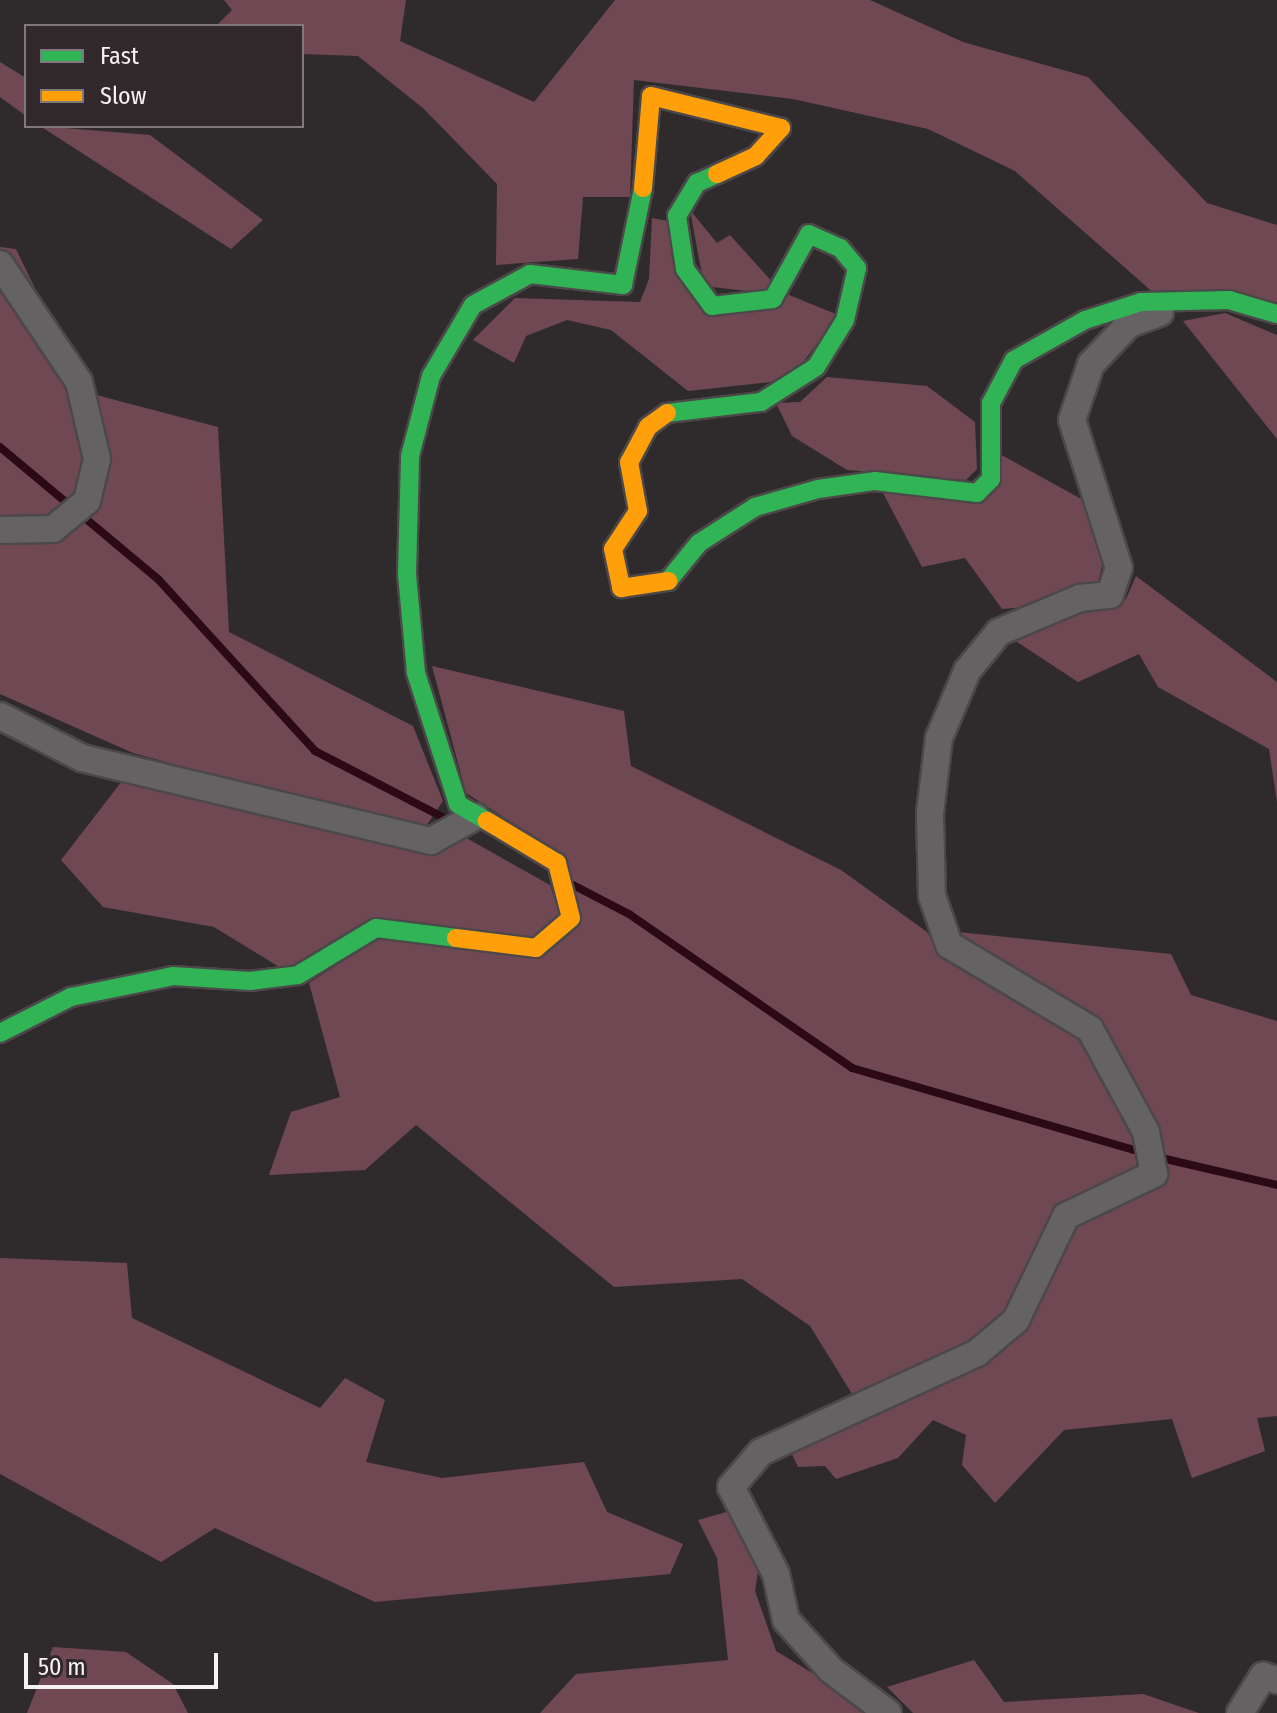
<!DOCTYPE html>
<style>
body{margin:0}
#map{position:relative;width:1277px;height:1713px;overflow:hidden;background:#2f2b2c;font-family:"Fira Sans Condensed",sans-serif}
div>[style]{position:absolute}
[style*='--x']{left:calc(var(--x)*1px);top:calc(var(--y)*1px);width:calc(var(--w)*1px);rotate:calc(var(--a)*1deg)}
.forest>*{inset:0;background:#704854}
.stream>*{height:8px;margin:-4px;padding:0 4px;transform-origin:4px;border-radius:4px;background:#2b0915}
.roads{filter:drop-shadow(2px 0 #4c4849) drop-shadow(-2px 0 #4c4849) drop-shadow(0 2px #4c4849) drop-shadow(0 -2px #4c4849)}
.street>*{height:26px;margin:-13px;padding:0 13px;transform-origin:13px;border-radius:13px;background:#656263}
.fast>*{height:18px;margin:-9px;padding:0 9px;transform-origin:9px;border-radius:9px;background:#30b455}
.slow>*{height:18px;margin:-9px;padding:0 9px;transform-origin:9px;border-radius:9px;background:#ff9f0a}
span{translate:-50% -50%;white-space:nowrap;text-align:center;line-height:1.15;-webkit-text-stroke:8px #31292b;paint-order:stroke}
.legend{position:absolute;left:24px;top:24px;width:280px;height:104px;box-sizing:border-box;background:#31292b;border:2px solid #80797b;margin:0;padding:10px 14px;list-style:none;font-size:24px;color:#f6f1f2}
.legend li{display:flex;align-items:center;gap:16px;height:40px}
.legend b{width:40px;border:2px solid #80797b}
.scale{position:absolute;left:24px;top:1653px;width:194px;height:36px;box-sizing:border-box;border:4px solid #f6f1f2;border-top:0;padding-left:10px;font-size:24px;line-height:28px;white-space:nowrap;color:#f6f1f2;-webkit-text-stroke:6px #31292b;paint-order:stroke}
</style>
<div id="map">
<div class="forest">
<i style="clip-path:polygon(224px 0,406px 0,400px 41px,534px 102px,615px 0,870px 0,963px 42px,1088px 77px,1207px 203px,1277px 225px,1277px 302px,1156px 295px,1015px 171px,928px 129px,793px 99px,634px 80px,630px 197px,583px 197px,578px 259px,496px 265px,497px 184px,424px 109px,358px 56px,302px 54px,302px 26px,216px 26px,232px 10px)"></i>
<i style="clip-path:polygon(0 62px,26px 78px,26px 116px,0 97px)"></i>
<i style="clip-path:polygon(40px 126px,150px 135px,263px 220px,231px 249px)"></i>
<i style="clip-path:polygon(690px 210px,717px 243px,730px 235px,775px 285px,765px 293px,704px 286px)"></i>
<i style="clip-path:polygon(652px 218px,668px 221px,695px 299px,789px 295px,838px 315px,790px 380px,688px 391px,611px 330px,567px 320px,526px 336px,514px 363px,473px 340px,515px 298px,640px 302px,649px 279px)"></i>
<i style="clip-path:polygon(0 247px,16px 249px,85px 392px,218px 427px,229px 632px,413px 726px,443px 801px,422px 832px,133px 753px,0 694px)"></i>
<i style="clip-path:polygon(1225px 313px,1277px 335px,1277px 439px,1183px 321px)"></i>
<i style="clip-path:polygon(827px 377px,927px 386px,975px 422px,977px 469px,966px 480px,847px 470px,792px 436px,776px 403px,800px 402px)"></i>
<i style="clip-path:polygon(998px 453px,1083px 500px,1105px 555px,1097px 585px,1038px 606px,1002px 609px,965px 558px,922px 567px,882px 491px,973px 503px)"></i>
<i style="clip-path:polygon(1136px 576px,1277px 682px,1277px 802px,1269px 749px,1158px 687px,1139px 654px,1078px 682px,1011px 638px,1089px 608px,1112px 608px,1126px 599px)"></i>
<i style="clip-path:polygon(432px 666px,624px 711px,631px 766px,841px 870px,927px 932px,940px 952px,1086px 1039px,1131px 1129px,1137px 1166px,1058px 1208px,1001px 1323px,965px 1349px,854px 1397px,810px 1326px,742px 1279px,614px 1287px,416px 1125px,365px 1170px,269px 1175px,291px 1112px,340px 1097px,309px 983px,381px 937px,545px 951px,560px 853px,466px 793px)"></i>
<i style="clip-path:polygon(122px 781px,435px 852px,461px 835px,550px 885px,559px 914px,533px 942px,427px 926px,289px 973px,214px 927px,103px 907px,61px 860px)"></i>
<i style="clip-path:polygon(958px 932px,1171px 954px,1191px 995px,1277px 1021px,1277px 1416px,1257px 1418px,1265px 1451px,1192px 1478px,1172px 1419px,1064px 1430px,995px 1503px,962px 1465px,966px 1435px,933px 1420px,898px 1458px,836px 1479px,825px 1466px,798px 1467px,790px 1450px,985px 1359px,1073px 1224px,1162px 1182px,1164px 1144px,1109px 1034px,1091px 1015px,985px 958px)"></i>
<i style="clip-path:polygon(0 1258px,127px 1263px,132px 1318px,320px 1408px,345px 1378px,385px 1400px,366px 1462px,442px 1478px,584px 1462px,607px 1512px,683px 1544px,670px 1574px,375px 1602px,215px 1528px,161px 1562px,0 1474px)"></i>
<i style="clip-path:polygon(734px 1510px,760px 1559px,755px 1591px,776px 1651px,878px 1713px,540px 1713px,576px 1674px,728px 1660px,717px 1558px,698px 1520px)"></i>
<i style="clip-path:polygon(53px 1647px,126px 1652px,173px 1684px,188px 1713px,27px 1713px)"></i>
<i style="clip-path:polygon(974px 1660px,1004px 1702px,1143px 1694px,1199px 1713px,913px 1713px,887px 1687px)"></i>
</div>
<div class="stream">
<i style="--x:0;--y:447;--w:206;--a:39.9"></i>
<i style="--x:158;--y:579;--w:233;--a:47.6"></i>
<i style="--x:315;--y:751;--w:157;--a:27.4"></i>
<i style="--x:573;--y:885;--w:63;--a:27.4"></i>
<i style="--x:629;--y:914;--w:271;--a:34.6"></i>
<i style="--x:852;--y:1068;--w:304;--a:16.2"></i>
<i style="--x:1157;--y:1157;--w:123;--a:13.1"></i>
</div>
<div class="roads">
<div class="street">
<i style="--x:0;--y:264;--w:142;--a:56.2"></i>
<i style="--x:79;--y:382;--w:79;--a:76.8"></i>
<i style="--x:97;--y:459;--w:43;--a:103.4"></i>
<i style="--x:87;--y:501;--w:44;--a:140.5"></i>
<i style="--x:53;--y:529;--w:53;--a:178.9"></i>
<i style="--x:0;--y:716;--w:92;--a:27.1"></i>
<i style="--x:82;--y:758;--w:359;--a:13.4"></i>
<i style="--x:431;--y:841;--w:51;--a:-29.1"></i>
<i style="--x:888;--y:1713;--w:71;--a:-143"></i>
<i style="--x:831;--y:1670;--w:67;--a:-132"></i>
<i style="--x:786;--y:1620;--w:47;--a:-102.3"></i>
<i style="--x:776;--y:1574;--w:98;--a:-117.3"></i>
<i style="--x:731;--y:1487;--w:46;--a:-49.4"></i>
<i style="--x:761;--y:1452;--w:238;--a:-24.6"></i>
<i style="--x:977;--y:1353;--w:51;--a:-40.2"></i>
<i style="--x:1016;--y:1320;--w:115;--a:-64.3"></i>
<i style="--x:1066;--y:1216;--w:98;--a:-25.5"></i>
<i style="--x:1154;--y:1174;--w:43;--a:-100.8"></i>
<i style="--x:1146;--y:1132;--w:117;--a:-118.5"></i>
<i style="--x:1090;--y:1029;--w:164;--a:-149.2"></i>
<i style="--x:949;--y:945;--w:52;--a:-109.1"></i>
<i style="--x:932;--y:896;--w:83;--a:-91.4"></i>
<i style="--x:930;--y:813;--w:76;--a:-83.2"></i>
<i style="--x:939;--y:738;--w:73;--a:-67.3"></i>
<i style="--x:967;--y:671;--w:50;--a:-50.6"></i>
<i style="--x:999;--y:632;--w:88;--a:-22.8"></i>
<i style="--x:1080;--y:598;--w:30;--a:-6"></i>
<i style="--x:1110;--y:595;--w:28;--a:-72"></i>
<i style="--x:1119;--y:568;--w:155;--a:-107.6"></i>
<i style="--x:1072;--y:420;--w:59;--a:-71.3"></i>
<i style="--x:1091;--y:364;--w:55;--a:-46.5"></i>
<i style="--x:1129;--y:324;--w:33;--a:-20"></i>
<i style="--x:1240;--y:1713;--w:44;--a:-58.1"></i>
<i style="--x:1263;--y:1676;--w:15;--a:16"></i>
</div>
<div class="fast">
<i style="--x:667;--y:413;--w:95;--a:-6.7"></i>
<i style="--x:761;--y:402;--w:65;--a:-32.5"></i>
<i style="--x:816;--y:367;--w:55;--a:-58.3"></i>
<i style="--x:845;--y:320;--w:53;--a:-77"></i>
<i style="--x:857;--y:268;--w:26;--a:-130"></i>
<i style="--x:840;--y:248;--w:34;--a:-156"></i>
<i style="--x:809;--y:234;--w:74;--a:119"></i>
<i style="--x:773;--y:299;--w:61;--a:173.5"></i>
<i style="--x:712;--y:306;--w:46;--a:-126.1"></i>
<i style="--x:685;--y:269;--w:54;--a:-98.6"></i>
<i style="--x:677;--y:216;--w:39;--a:-59"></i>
<i style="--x:697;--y:183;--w:22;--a:-24"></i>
<i style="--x:668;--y:581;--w:49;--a:-50.8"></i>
<i style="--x:699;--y:543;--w:67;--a:-32.7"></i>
<i style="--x:755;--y:507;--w:66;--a:-15.9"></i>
<i style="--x:818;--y:489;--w:58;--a:-8"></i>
<i style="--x:875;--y:481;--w:103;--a:6.7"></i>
<i style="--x:977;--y:493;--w:20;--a:-45"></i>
<i style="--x:991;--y:479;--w:76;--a:-90"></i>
<i style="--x:991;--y:403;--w:49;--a:-61.9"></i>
<i style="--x:1014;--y:360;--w:81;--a:-29.4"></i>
<i style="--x:1085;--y:320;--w:59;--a:-17.8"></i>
<i style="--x:1141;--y:302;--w:88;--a:-1.3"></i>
<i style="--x:1229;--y:300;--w:50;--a:16.3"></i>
<i style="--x:487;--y:821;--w:34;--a:-150"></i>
<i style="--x:458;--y:804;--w:138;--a:-107.8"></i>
<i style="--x:416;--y:673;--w:99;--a:-95.2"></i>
<i style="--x:407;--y:574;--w:118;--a:-88.5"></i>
<i style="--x:410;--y:456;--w:83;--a:-75.3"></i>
<i style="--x:431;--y:376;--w:82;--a:-59.4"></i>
<i style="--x:473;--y:305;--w:65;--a:-28.5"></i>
<i style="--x:530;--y:274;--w:94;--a:6.7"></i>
<i style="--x:623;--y:285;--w:99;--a:-78.3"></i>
<i style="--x:0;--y:1033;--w:80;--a:-26.9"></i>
<i style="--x:71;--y:997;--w:104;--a:-11.6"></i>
<i style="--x:173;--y:976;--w:77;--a:3.7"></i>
<i style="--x:250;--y:981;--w:48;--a:-7.1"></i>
<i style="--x:298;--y:975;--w:91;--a:-31.1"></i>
<i style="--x:376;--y:928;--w:81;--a:7.1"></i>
</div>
<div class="slow">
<i style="--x:643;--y:188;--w:92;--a:-85"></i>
<i style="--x:651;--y:96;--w:134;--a:13.8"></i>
<i style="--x:781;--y:128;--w:38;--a:132"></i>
<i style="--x:756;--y:156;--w:43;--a:155.2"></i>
<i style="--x:667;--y:413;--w:24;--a:144"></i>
<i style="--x:648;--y:427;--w:40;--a:118"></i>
<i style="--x:629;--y:462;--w:50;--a:79.6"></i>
<i style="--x:638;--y:511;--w:45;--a:123.3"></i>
<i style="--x:613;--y:549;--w:40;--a:78"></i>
<i style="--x:621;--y:588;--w:48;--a:-8.5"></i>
<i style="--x:456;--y:938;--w:81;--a:7.1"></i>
<i style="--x:536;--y:948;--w:46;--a:-40.6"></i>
<i style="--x:571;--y:918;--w:57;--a:-104.3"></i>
<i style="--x:557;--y:863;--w:82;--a:-149"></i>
</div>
</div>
<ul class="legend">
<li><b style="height:10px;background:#30b455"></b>Fast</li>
<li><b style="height:10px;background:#ff9f0a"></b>Slow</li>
</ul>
<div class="scale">50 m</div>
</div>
